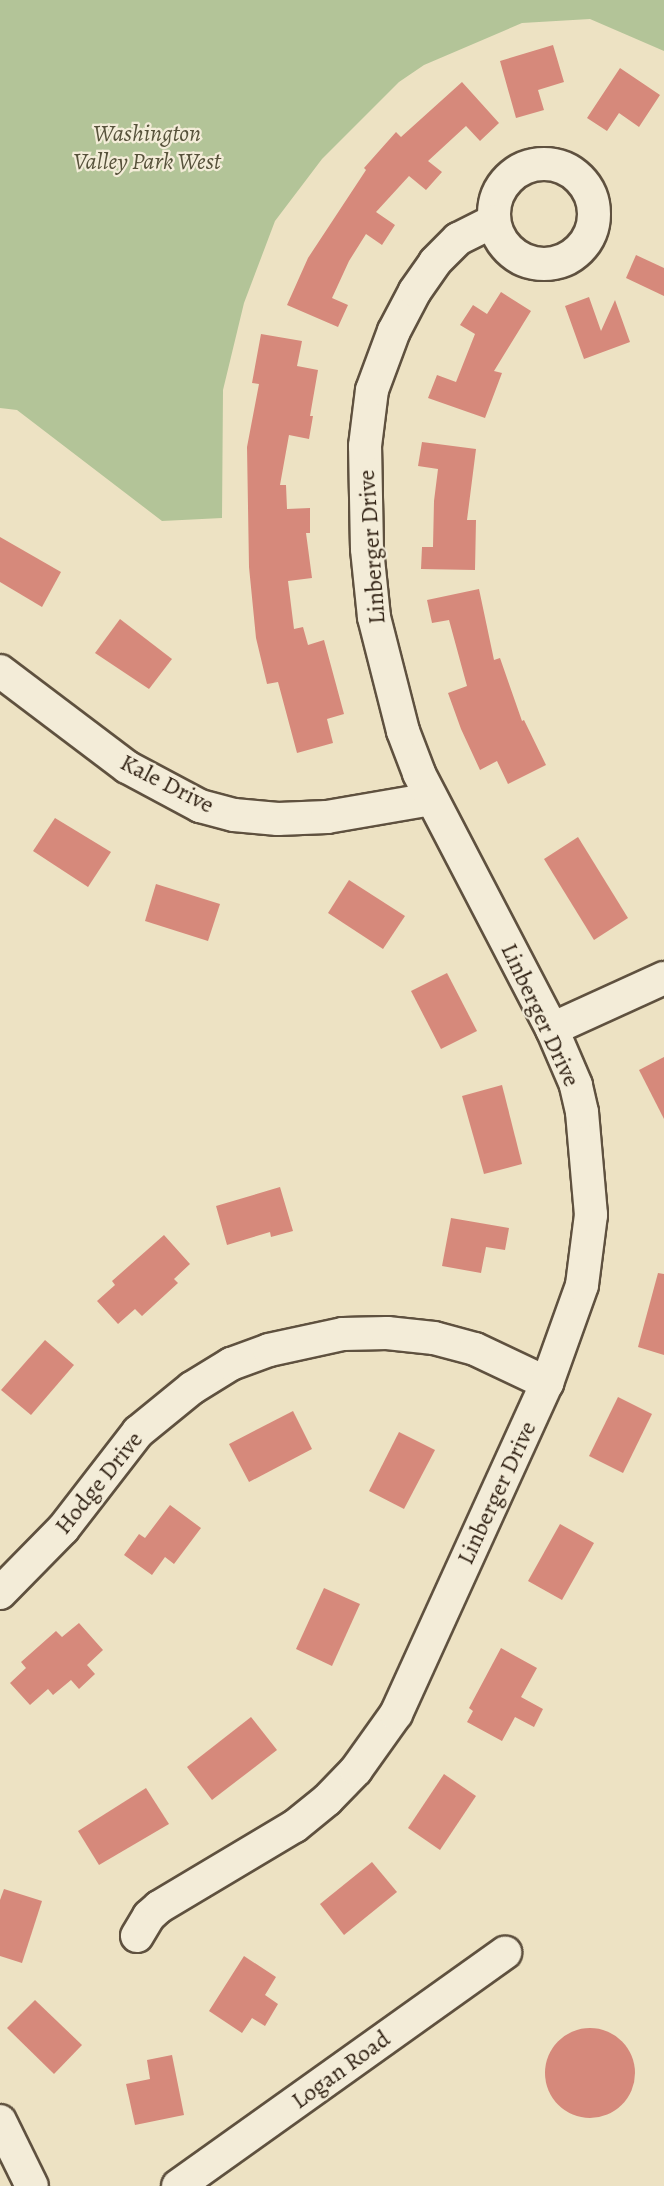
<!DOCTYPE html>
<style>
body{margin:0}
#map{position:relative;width:664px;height:2186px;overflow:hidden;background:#ede2c3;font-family:Alegreya,serif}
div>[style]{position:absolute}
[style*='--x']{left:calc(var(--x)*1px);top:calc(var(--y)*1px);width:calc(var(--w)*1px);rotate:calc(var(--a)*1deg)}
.green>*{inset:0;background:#b3c498}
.building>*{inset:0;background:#d6897b}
.round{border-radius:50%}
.roads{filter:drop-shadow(2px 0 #5f513f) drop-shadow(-2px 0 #5f513f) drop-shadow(0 2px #5f513f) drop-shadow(0 -2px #5f513f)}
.minor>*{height:32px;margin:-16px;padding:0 16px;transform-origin:16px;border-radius:16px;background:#f3ecd8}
.minor>.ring{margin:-16px;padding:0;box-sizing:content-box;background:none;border:32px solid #f3ecd8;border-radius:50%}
span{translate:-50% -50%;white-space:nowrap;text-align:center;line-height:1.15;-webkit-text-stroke:4.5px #f3ecd8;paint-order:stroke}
.park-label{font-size:24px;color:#57523b;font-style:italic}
.street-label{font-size:24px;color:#302113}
</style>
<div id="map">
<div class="green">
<i style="clip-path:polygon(0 0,664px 0,664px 51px,590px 19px,522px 23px,424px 65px,399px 82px,322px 159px,275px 221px,244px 303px,223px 390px,222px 518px,162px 521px,17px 410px,0 408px)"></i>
</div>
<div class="building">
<i style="clip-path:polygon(553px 45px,564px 82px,538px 90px,544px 110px,516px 118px,500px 61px)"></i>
<i style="clip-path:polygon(620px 68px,660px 95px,639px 127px,619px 113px,607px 131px,587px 118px)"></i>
<i style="clip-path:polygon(462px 82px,499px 123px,480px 141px,466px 126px,428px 161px,442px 172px,426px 190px,409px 176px,376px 212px,395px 225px,382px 245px,366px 234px,349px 261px,332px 298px,348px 305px,338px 327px,287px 305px,308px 258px,366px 170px,364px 168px,396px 132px,401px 137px)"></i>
<i style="clip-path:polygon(636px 255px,664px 268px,664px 296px,626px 278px)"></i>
<i style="clip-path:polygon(501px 292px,531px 311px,494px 371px,502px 373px,485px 418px,428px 398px,437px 375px,456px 382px,475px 334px,460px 325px,473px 305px,487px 314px)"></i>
<i style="clip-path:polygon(589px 297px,601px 331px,615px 300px,630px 342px,584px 359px,565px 306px)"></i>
<i style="clip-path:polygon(261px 334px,302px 341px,297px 366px,318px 370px,310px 416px,313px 416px,309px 439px,289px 435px,280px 485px,286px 485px,287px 509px,310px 508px,310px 533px,306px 533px,312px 578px,288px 581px,294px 629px,303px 627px,308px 645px,324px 640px,344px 714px,327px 719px,333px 743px,297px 753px,278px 682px,267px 684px,256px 638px,249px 567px,247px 447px,259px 384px,252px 383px)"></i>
<i style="clip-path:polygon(422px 442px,476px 449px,467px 520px,476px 520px,475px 570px,421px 569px,422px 547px,433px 547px,434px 501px,438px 469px,418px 466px)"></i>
<i style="clip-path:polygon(0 537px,61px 572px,42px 607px,0 582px)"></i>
<i style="clip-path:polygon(479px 589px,494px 660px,500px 658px,522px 721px,524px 720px,546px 765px,508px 784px,497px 761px,480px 770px,461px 729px,448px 693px,467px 686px,449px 620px,432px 623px,427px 600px)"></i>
<i style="clip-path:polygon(120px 619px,172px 659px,149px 689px,95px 653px)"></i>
<i style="clip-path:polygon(55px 818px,111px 852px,88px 887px,33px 851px)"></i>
<i style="clip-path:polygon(578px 837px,628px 918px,594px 940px,544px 859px)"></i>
<i style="clip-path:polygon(349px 880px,405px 916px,383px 949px,328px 913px)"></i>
<i style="clip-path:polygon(156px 884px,220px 904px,208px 941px,145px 921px)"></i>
<i style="clip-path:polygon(447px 973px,477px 1031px,441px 1049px,411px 991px)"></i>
<i style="clip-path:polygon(664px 1057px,664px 1119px,639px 1070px)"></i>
<i style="clip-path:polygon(502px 1085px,522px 1164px,484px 1174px,462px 1096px)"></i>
<i style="clip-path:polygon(280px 1187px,293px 1231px,271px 1237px,270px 1232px,227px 1245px,216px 1206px)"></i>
<i style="clip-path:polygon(451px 1218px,509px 1228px,505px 1250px,486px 1247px,481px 1273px,442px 1266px)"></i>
<i style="clip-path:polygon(164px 1235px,190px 1264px,174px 1279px,178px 1283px,142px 1316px,135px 1309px,118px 1324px,97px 1301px,115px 1285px,112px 1281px)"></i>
<i style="clip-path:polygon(658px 1273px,664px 1274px,664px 1355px,638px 1347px)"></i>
<i style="clip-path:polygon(45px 1340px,74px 1365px,31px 1415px,1px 1390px)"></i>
<i style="clip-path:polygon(618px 1397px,652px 1414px,623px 1473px,589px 1456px)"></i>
<i style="clip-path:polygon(293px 1411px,312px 1449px,249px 1482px,229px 1444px)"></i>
<i style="clip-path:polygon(399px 1432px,435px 1450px,404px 1509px,369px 1491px)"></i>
<i style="clip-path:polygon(170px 1505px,201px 1528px,174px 1564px,165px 1557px,152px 1575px,124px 1555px,139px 1534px,145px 1538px)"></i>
<i style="clip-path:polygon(560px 1524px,594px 1543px,562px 1600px,528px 1581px)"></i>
<i style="clip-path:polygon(324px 1588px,360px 1604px,332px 1666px,296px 1649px)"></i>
<i style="clip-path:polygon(79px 1623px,103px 1650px,87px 1665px,95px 1674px,79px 1689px,71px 1680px,53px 1695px,48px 1689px,30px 1705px,10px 1683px,26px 1668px,21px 1662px,56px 1631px,62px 1637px)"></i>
<i style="clip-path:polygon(501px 1648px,537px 1668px,521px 1697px,543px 1709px,534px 1727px,515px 1717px,502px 1741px,467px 1722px,473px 1711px,469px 1708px)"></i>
<i style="clip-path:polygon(251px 1717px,277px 1750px,212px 1800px,187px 1767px)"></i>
<i style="clip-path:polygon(444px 1774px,476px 1796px,440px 1850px,408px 1828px)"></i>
<i style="clip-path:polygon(146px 1788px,169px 1824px,99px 1865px,78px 1831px)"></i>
<i style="clip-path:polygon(372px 1862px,397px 1892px,344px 1935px,320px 1904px)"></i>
<i style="clip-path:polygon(4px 1889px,42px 1901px,22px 1963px,0 1956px,0 1900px)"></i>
<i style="clip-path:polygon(244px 1956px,276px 1977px,265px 1995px,278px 2004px,265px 2026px,252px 2018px,242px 2033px,209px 2011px)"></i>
<i style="clip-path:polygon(35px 2000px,82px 2045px,54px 2074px,7px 2028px)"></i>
<i class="round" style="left:545px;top:2028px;width:90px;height:90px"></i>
<i style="clip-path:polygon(172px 2055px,184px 2115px,135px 2125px,126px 2084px,150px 2079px,147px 2060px)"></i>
</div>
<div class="roads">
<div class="minor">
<i class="ring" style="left:494px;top:164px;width:68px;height:68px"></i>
<i style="--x:0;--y:671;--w:159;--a:37.1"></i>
<i style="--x:127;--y:767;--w:83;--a:28.1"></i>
<i style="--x:200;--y:806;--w:35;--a:15"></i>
<i style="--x:234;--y:815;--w:44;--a:5.2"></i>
<i style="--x:278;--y:819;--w:49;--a:-2.3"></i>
<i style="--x:327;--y:817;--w:106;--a:-9.8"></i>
<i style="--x:552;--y:1029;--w:123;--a:-24.5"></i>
<i style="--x:0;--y:1593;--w:90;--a:-45.5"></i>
<i style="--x:63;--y:1529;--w:123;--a:-52.3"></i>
<i style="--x:138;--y:1432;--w:70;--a:-39.2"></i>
<i style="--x:192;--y:1388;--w:46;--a:-31.6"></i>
<i style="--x:231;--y:1364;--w:40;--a:-20.2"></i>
<i style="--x:269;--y:1350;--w:76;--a:-12.2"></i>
<i style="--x:343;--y:1334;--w:44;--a:-1.3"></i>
<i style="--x:387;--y:1333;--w:47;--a:6.1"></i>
<i style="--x:434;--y:1338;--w:42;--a:15"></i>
<i style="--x:475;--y:1349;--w:80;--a:25.3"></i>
<i style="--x:137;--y:1936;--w:23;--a:-59"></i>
<i style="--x:149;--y:1916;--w:13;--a:-42"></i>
<i style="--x:159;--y:1907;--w:158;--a:-30.8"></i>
<i style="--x:295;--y:1826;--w:41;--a:-39.1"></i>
<i style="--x:327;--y:1800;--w:42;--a:-46"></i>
<i style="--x:356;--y:1770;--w:69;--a:-54.5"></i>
<i style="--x:396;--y:1714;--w:364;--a:-65.5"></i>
<i style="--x:547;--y:1383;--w:104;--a:-70.3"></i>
<i style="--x:582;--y:1285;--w:71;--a:-82.7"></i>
<i style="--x:591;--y:1215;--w:103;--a:-95"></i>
<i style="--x:582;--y:1112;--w:28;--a:-103"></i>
<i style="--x:576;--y:1085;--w:61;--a:-113.2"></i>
<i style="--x:552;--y:1029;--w:288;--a:-117.5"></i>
<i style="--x:419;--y:773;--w:45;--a:-110.9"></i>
<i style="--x:403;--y:731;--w:118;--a:-104.3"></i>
<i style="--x:374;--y:617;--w:68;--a:-95.9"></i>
<i style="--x:367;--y:549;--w:103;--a:-91.1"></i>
<i style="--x:365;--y:446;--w:56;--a:-82.9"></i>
<i style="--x:372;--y:390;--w:63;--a:-69.6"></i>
<i style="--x:394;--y:331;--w:45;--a:-62.3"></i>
<i style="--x:415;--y:291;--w:35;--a:-55"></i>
<i style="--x:435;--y:262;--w:33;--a:-45"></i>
<i style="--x:458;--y:239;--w:40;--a:-26.6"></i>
<i style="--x:0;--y:2121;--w:72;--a:63.8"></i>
<i style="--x:178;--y:2186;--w:402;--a:-35.5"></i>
</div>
</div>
<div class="park-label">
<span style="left:147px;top:148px">Washington<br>Valley Park West</span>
</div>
<div class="street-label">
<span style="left:372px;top:547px;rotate:-94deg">Linberger Drive</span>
<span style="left:167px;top:784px;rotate:27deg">Kale Drive</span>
<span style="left:540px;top:1015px;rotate:65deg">Linberger Drive</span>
<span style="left:99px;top:1483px;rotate:-51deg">Hodge Drive</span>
<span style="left:497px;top:1493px;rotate:-65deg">Linberger Drive</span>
<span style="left:341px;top:2070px;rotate:-36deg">Logan Road</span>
</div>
</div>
